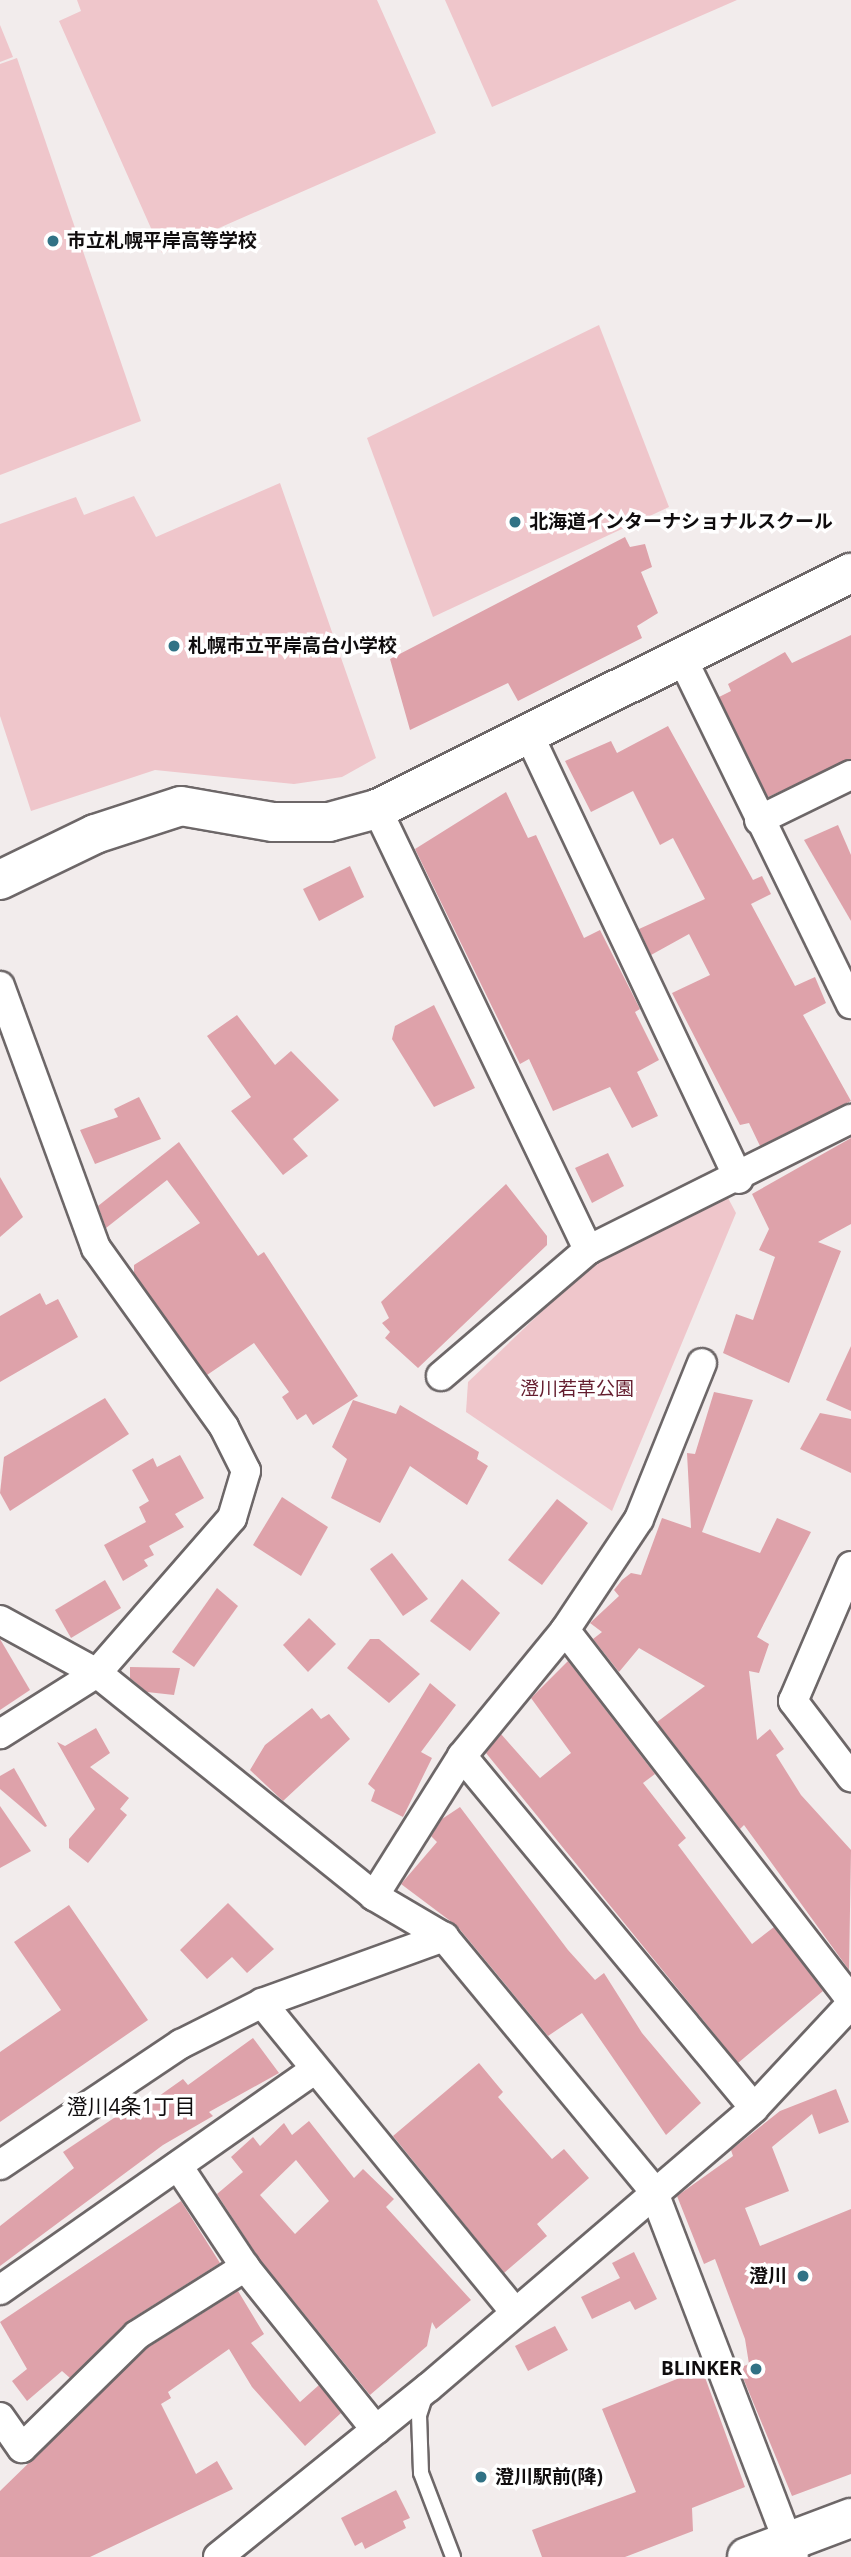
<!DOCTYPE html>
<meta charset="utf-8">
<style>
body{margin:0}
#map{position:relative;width:851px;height:2557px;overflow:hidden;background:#f2ecec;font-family:"Open Sans","Noto Sans JP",sans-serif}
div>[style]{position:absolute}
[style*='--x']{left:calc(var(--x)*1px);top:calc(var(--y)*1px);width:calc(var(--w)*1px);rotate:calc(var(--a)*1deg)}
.green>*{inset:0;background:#efc6cb}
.building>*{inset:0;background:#dea2aa}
.roads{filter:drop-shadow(2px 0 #6d6768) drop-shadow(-2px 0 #6d6768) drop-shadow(0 2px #6d6768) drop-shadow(0 -2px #6d6768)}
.lane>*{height:14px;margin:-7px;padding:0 7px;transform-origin:7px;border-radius:7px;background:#fff}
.street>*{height:28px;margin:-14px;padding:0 14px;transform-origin:14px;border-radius:14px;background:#fff}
.secondary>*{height:38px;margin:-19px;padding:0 19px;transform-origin:19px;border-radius:19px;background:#fff}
.dots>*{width:19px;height:19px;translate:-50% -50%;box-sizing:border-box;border:4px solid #fff;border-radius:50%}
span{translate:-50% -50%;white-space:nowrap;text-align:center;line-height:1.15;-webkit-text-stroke:7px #fff;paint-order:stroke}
.poi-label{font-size:19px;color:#100d0e;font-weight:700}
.left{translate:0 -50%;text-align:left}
.right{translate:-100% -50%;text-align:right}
.park-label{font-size:19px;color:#641d2e}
.neighbourhood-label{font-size:21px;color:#100d0e}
</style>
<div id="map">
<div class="green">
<i style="clip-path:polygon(77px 0,377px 0,436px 133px,162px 253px,59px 21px,81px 11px)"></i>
<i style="clip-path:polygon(445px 0,737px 0,492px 107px)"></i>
<i style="clip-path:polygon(0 25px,13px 57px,0 62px)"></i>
<i style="clip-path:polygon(17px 58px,141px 421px,0 475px,0 64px)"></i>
<i style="clip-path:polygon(599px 325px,669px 507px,433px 617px,367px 438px)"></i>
<i style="clip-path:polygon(280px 483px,376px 758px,342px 777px,294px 784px,155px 770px,31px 811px,0 716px,0 524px,76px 497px,84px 515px,134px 496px,156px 537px)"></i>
<i style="clip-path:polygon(728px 1198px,736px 1213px,612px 1511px,466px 1412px,468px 1382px,602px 1254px)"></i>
</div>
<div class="building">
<i style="clip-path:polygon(625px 537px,630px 547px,645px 544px,652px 567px,641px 572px,658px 613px,637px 626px,642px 638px,518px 701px,508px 683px,410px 730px,390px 659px)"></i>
<i style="clip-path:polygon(851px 635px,851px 759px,768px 797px,719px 697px,731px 691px,728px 684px,785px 652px,792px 663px)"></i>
<i style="clip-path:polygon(668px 726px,753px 880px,762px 876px,771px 894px,751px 904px,795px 986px,815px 977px,826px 1003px,803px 1015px,851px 1101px,760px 1146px,749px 1123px,740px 1125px,672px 993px,710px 975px,689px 934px,651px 955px,639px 929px,705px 899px,673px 838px,660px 845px,633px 791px,591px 812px,565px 761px,611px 741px,617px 753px)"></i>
<i style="clip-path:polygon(506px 792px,528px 838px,536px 835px,584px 938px,600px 930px,640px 1009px,635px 1012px,659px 1060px,637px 1072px,658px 1116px,632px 1128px,610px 1087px,553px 1111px,529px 1059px,520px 1064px,415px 849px)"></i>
<i style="clip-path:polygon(838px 825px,851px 855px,851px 921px,804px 840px)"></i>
<i style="clip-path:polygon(350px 866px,364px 897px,319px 921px,303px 889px)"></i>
<i style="clip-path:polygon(434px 1005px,475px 1088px,434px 1107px,392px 1039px,395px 1026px)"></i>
<i style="clip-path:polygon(237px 1015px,275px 1065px,291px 1051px,339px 1100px,293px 1139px,308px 1156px,283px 1175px,231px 1111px,251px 1097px,207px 1036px)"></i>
<i style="clip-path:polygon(139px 1097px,161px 1139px,95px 1164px,80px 1130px,118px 1117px,114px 1109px)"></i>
<i style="clip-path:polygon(851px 1138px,851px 1224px,818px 1242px,841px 1251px,789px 1383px,723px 1353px,736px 1314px,753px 1320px,775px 1257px,759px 1250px,769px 1229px,752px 1194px)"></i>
<i style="clip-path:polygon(179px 1142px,258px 1256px,264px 1252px,358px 1396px,313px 1425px,306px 1414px,297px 1420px,282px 1397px,289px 1392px,254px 1343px,207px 1375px,134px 1273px,134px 1265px,200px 1223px,167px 1180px,106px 1228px,98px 1206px)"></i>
<i style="clip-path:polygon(608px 1153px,624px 1186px,592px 1203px,575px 1168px)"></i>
<i style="clip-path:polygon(0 1177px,23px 1217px,0 1237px)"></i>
<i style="clip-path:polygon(506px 1184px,547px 1236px,547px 1245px,418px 1368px,385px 1338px,390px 1332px,382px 1323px,389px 1318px,381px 1302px)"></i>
<i style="clip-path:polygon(40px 1293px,46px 1305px,58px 1299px,78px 1337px,0 1382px,0 1316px)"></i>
<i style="clip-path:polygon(851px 1346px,851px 1411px,826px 1400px)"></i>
<i style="clip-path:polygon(714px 1392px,753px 1400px,702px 1532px,760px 1553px,777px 1518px,811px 1532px,757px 1637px,769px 1644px,759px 1673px,749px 1671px,757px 1740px,770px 1729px,784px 1749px,776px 1755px,801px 1795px,851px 1850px,849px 1970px,744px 1825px,740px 1829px,657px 1722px,705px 1686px,639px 1648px,619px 1672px,593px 1639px,602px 1632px,590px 1623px,619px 1596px,614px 1590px,622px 1580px,631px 1573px,641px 1575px,662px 1518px,691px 1528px,687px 1453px,695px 1454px)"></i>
<i style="clip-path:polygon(105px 1398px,129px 1434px,10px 1511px,0 1493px,4px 1457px)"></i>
<i style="clip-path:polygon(353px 1400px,396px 1414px,400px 1405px,479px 1452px,477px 1459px,488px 1466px,467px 1505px,410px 1466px,380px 1523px,331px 1498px,347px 1459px,332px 1447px)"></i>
<i style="clip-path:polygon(820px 1413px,851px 1419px,851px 1473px,800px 1449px)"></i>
<i style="clip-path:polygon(180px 1455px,204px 1498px,175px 1514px,184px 1527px,149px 1546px,154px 1555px,144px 1560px,148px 1566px,123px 1581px,104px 1545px,146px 1522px,139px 1507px,149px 1501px,132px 1470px,153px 1458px,157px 1467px)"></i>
<i style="clip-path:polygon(282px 1497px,328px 1527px,301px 1576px,253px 1545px)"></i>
<i style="clip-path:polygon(557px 1499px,588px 1523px,542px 1585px,508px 1560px)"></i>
<i style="clip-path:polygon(392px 1553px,428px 1599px,403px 1616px,370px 1569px)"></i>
<i style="clip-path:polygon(462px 1579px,500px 1613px,470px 1651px,430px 1621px)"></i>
<i style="clip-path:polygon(105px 1580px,121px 1608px,71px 1638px,55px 1610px)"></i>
<i style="clip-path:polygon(217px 1588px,238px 1606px,194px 1667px,172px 1652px)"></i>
<i style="clip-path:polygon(309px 1618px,336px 1644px,308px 1672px,283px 1645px)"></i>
<i style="clip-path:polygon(0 1639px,30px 1690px,0 1710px)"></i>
<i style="clip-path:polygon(370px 1639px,379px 1639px,420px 1674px,389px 1703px,347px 1668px)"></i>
<i style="clip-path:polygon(568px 1661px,655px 1774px,643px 1783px,686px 1838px,678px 1845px,752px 1944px,774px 1927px,823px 1991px,738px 2063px,486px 1753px,501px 1734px,540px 1778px,571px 1753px,531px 1698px)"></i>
<i style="clip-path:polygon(130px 1667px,180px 1668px,174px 1695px,147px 1692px,130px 1678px)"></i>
<i style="clip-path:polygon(430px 1683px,456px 1705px,421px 1752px,432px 1758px,403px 1817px,371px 1801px,375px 1790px,368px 1784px)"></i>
<i style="clip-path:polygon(312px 1708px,321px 1719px,329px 1714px,350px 1739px,283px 1801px,250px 1770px,265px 1745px)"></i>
<i style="clip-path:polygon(96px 1728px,110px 1753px,90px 1767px,129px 1798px,120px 1809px,127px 1815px,88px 1863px,69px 1848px,69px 1839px,95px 1809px,57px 1742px,65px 1746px)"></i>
<i style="clip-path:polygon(14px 1768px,47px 1826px,45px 1827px,0 1789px,0 1776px)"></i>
<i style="clip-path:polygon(0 1806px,31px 1851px,0 1868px)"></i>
<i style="clip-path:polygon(460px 1807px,568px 1950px,595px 1980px,604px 1973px,642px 2033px,701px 2103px,666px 2135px,582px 2013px,548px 2036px,457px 1926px,401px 1884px,437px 1842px,431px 1836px,442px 1819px)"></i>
<i style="clip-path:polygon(228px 1903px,274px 1949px,247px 1973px,232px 1957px,207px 1979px,180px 1950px)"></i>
<i style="clip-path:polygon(69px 1905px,148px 2020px,0 2122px,0 2052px,61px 2010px,14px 1942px)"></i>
<i style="clip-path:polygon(253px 2038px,279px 2073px,209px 2112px,213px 2116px,163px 2145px,0 2266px,0 2226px,74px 2168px,63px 2152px,123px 2112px,128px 2118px,183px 2079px,188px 2085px)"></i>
<i style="clip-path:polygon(479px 2063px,503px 2092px,498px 2097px,552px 2159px,564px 2149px,589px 2178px,537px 2224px,547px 2236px,504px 2273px,393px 2136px)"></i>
<i style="clip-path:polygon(836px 2089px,849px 2122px,819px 2134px,812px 2114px,772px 2147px,789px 2191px,745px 2208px,760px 2246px,851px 2209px,851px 2474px,792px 2496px,739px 2368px,749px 2364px,745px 2339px,715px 2259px,704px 2264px,677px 2196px,733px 2156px,731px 2150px,780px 2111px)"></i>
<i style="clip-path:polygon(evenodd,309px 2121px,354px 2178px,363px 2169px,394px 2199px,386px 2207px,471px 2300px,436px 2329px,432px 2322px,427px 2346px,370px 2395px,258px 2257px,217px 2194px,243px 2172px,231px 2157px,253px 2137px,260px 2146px,284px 2123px,292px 2135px,309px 2121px,296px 2160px,329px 2201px,295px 2234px,260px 2195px,296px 2160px)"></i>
<i style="clip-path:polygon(181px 2201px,220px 2263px,128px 2321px,70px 2378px,62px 2371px,27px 2401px,12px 2381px,27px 2369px,0 2322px)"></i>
<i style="clip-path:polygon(634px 2252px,657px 2299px,635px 2310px,630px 2301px,592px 2319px,581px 2297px,620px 2278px,612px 2263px)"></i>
<i style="clip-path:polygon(238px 2291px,264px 2334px,251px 2343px,300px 2402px,319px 2385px,341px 2413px,305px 2446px,252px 2387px,229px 2349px,168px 2392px,171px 2398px,161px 2404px,196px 2474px,217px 2461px,233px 2489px,90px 2557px,0 2557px,0 2491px,147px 2348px)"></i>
<i style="clip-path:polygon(555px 2326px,568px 2350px,528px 2371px,515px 2346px)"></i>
<i style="clip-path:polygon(702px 2369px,745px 2487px,692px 2508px,693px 2531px,625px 2557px,542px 2557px,532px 2530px,636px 2492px,602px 2409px)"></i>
<i style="clip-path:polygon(396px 2490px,410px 2518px,403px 2521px,406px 2528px,365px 2549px,362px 2542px,355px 2546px,341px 2518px)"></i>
</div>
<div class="roads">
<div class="lane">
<i style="--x:425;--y:2397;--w:19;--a:108"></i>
<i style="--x:419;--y:2415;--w:58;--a:88"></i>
<i style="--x:421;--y:2473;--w:90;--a:69.1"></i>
</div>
<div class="street">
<i style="--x:683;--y:660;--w:383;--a:64"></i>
<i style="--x:529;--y:735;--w:491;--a:64.7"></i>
<i style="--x:377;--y:809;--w:489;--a:64.4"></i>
<i style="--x:759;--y:820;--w:102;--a:-26.1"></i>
<i style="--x:0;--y:986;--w:279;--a:69.9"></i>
<i style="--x:96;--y:1248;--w:220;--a:54.4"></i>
<i style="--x:224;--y:1427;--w:49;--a:63.4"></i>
<i style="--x:246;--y:1471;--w:49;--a:106.6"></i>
<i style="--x:232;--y:1518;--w:206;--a:131.1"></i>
<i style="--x:97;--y:1673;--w:115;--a:147.8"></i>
<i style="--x:441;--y:1376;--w:194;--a:-40.6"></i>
<i style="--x:588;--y:1250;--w:294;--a:-26.5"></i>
<i style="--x:851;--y:1566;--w:147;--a:113.2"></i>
<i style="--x:793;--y:1701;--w:96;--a:52.7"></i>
<i style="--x:0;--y:1620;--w:111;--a:28.7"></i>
<i style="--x:97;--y:1673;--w:356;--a:38.8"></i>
<i style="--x:374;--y:1896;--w:81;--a:30.4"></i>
<i style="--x:444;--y:1937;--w:328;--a:50.4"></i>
<i style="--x:653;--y:2190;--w:393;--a:69"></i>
<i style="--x:565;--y:1630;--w:468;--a:52.3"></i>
<i style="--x:462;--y:1756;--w:457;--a:50.3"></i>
<i style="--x:374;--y:1896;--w:165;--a:-57.8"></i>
<i style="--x:462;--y:1756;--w:163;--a:-50.7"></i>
<i style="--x:565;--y:1630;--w:133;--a:-56.3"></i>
<i style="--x:639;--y:1519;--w:168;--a:-68"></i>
<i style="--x:262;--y:2003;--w:397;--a:50.7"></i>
<i style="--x:0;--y:2165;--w:218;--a:-33.8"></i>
<i style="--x:181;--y:2044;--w:91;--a:-26.8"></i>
<i style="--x:262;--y:2003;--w:194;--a:-19.9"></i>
<i style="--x:178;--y:2166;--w:121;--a:56.4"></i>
<i style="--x:245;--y:2267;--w:209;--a:51.2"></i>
<i style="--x:0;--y:2290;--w:382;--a:-35"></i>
<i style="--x:0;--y:2417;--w:38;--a:55"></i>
<i style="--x:22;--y:2448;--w:161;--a:-44.5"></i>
<i style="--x:137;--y:2335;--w:128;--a:-32.2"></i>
<i style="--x:218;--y:2557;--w:271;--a:-38.9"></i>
<i style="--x:429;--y:2387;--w:428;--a:-40.6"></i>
<i style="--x:754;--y:2108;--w:142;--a:-47"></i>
</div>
<div class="secondary">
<i style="--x:0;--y:880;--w:106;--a:-25.8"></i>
<i style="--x:95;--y:834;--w:90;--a:-18"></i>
<i style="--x:181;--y:806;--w:93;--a:9.9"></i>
<i style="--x:273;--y:822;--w:56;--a:0"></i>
<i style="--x:329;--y:822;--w:50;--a:-15.2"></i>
<i style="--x:377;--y:809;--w:530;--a:-26.47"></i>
<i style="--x:747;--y:2557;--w:111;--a:-20.6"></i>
</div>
</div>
<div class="dots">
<i style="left:53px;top:241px;background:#317285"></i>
<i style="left:515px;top:522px;background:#317285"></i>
<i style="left:174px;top:646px;background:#317285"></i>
<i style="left:803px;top:2276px;background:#317285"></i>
<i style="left:756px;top:2369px;background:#317285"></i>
<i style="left:481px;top:2477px;background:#317285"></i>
</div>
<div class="poi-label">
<span class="left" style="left:67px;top:241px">市立札幌平岸高等学校</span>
<span class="left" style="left:529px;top:522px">北海道インターナショナルスクール</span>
<span class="left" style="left:188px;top:646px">札幌市立平岸高台小学校</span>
<span class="right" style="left:787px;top:2276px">澄川</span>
<span class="right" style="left:742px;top:2369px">BLINKER</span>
<span class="left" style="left:495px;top:2477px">澄川駅前(降)</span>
</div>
<div class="park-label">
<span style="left:577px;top:1389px">澄川若草公園</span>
</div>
<div class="neighbourhood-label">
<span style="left:131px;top:2106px">澄川4条1丁目</span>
</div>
</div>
